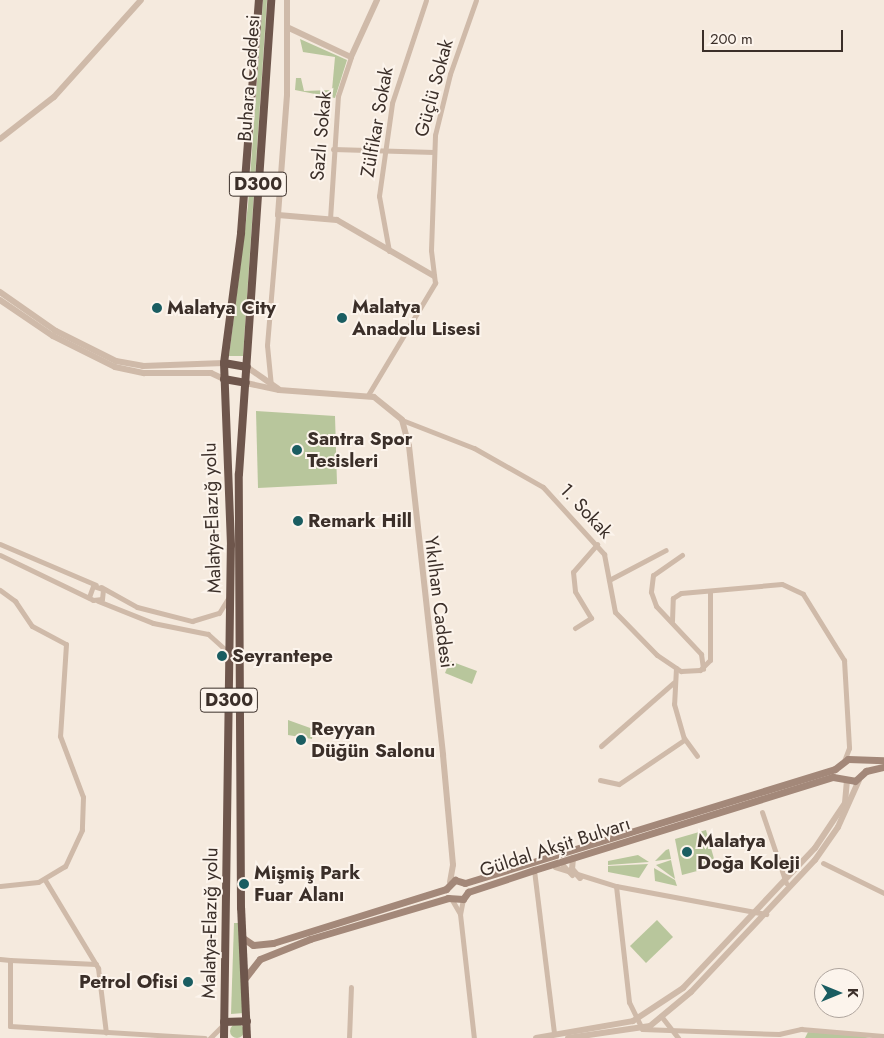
<!DOCTYPE html>
<meta charset="utf-8">
<style>
body{margin:0}
#map{position:relative;width:884px;height:1038px;overflow:hidden;background:#f5eade;font-family:Jost,sans-serif}
div>[style]{position:absolute}
[style*='--x']{left:calc(var(--x)*1px);top:calc(var(--y)*1px);width:calc(var(--w)*1px);rotate:calc(var(--a)*1deg)}
.green>*{inset:0;background:#b8c69c}
.round{border-radius:50%}
.minor>*{height:5px;margin:-2.5px;padding:0 2.5px;transform-origin:2.5px;border-radius:2.5px;background:#cfbaa9}
.tertiary>*{height:6px;margin:-3px;padding:0 3px;transform-origin:3px;border-radius:3px;background:#cfbaa9}
.secondary>*{height:7px;margin:-3.5px;padding:0 3.5px;transform-origin:3.5px;border-radius:3.5px;background:#a38879}
.trunk>*{height:8px;margin:-4px;padding:0 4px;transform-origin:4px;border-radius:4px;background:#6e564c}
.dots>*{width:14px;height:14px;translate:-50% -50%;box-sizing:border-box;border:2px solid #fcf4ec;border-radius:50%}
span{translate:-50% -50%;white-space:nowrap;text-align:center;line-height:1.15;-webkit-text-stroke:4px #fcf4ec;paint-order:stroke}
.shield-label span{padding:1px 4px;background:#fcf4ec;border:1px solid;border-radius:4px;-webkit-text-stroke-width:0}
.shield-label{font-size:18px;color:#3b2f29;font-weight:700}
.street-label{font-size:19px;color:#3b2f29}
.poi-label{font-size:19px;color:#3b2f29;font-weight:700}
.left{translate:0 -50%;text-align:left}
.right{translate:-100% -50%;text-align:right}
.north{position:absolute;left:814px;top:968px;width:50px;height:50px;box-sizing:border-box;background:#fcf4ec;border:1px solid #afa59e;border-radius:50%;rotate:90deg;font-size:14px;font-weight:700;line-height:20px;text-align:center;color:#3b2f29}
.north::after{content:'';display:block;margin:auto;width:18px;height:22px;background:#1a5d61;clip-path:polygon(50% 0,100% 100%,50% 72%,0 100%)}
.scale{position:absolute;left:702px;top:30px;width:141px;height:22px;box-sizing:border-box;border:2px solid #3b2f29;border-top:0;padding-left:6px;font-size:15px;line-height:18px;white-space:nowrap;color:#3b2f29;-webkit-text-stroke:4px #fcf4ec;paint-order:stroke}
</style>
<div id="map">
<div class="green">
<i style="clip-path:polygon(263px 0,267px 0,243px 356px,229px 356px,248px 205px)"></i>
<i style="clip-path:polygon(300px 39px,347px 60px,335px 98px,295px 90px,296px 78px,301px 78px,304px 91px,332px 90px,335px 57px,303px 52px)"></i>
<i style="clip-path:polygon(256px 411px,335px 416px,337px 484px,258px 488px)"></i>
<i style="clip-path:polygon(450px 661px,477px 671px,472px 684px,445px 673px)"></i>
<i style="clip-path:polygon(288px 720px,313px 729px,312px 739px,288px 735px)"></i>
<i style="clip-path:polygon(706px 830px,716px 866px,682px 875px,675px 839px)"></i>
<i style="clip-path:polygon(669px 849px,671px 859px,655px 861px,666px 850px)"></i>
<i style="clip-path:polygon(638px 855px,649px 862px,608px 865px,608px 861px)"></i>
<i style="clip-path:polygon(671px 860px,675px 879px,656px 865px)"></i>
<i style="clip-path:polygon(648px 864px,639px 878px,608px 872px,608px 866px)"></i>
<i style="clip-path:polygon(654px 868px,675px 880px,677px 886px,655px 881px)"></i>
<i style="clip-path:polygon(657px 920px,673px 937px,646px 963px,630px 946px)"></i>
<i style="clip-path:polygon(234px 923px,239px 923px,244px 1013px,231px 1014px)"></i>
<i class="round" style="left:230px;top:1024px;width:14px;height:14px"></i>
<i style="clip-path:polygon(808px 1032px,856px 1035px,870px 1038px,805px 1038px)"></i>
</div>
<div class="minor">
<i style="--x:333;--y:149;--w:101;--a:1.7"></i>
<i style="--x:330;--y:219;--w:123;--a:-86.3"></i>
<i style="--x:338;--y:96;--w:41;--a:-71.6"></i>
<i style="--x:389;--y:251;--w:56;--a:-100.3"></i>
<i style="--x:379;--y:196;--w:94;--a:-82"></i>
<i style="--x:392;--y:103;--w:108;--a:-71.7"></i>
<i style="--x:271;--y:386;--w:41;--a:-95.6"></i>
<i style="--x:267;--y:345;--w:130;--a:-85.2"></i>
<i style="--x:368;--y:395;--w:131;--a:-59.1"></i>
<i style="--x:435;--y:283;--w:33;--a:-97"></i>
<i style="--x:431;--y:250;--w:115;--a:-88"></i>
<i style="--x:435;--y:135;--w:63;--a:-76.2"></i>
<i style="--x:450;--y:74;--w:78;--a:-70.6"></i>
<i style="--x:402;--y:420;--w:77;--a:21.3"></i>
<i style="--x:474;--y:448;--w:79;--a:29.5"></i>
<i style="--x:543;--y:487;--w:91;--a:47.7"></i>
<i style="--x:604;--y:554;--w:59;--a:79.3"></i>
<i style="--x:615;--y:612;--w:60;--a:45.7"></i>
<i style="--x:657;--y:655;--w:29;--a:34"></i>
<i style="--x:681;--y:671;--w:19;--a:-3"></i>
<i style="--x:700;--y:670;--w:14;--a:-45"></i>
<i style="--x:710;--y:660;--w:67;--a:-90"></i>
<i style="--x:0;--y:544;--w:104;--a:23.1"></i>
<i style="--x:0;--y:555;--w:103;--a:25.8"></i>
<i style="--x:93;--y:600;--w:9;--a:-6"></i>
<i style="--x:102;--y:599;--w:10;--a:-84"></i>
<i style="--x:103;--y:589;--w:10;--a:-163"></i>
<i style="--x:93;--y:586;--w:12;--a:110"></i>
<i style="--x:682;--y:555;--w:35;--a:145"></i>
<i style="--x:653;--y:575;--w:17;--a:97"></i>
<i style="--x:651;--y:592;--w:15;--a:70"></i>
<i style="--x:656;--y:606;--w:66;--a:46.8"></i>
<i style="--x:701;--y:654;--w:15;--a:82"></i>
<i style="--x:609;--y:580;--w:64;--a:-27.8"></i>
<i style="--x:101;--y:587;--w:41;--a:29.1"></i>
<i style="--x:137;--y:607;--w:57;--a:14.3"></i>
<i style="--x:192;--y:621;--w:28;--a:-17"></i>
<i style="--x:219;--y:613;--w:19;--a:-58"></i>
<i style="--x:0;--y:590;--w:19;--a:36"></i>
<i style="--x:15;--y:601;--w:30;--a:56"></i>
<i style="--x:32;--y:626;--w:38;--a:28"></i>
<i style="--x:66;--y:644;--w:92;--a:93.7"></i>
<i style="--x:60;--y:736;--w:65;--a:69.3"></i>
<i style="--x:83;--y:797;--w:33;--a:92"></i>
<i style="--x:82;--y:830;--w:40;--a:115"></i>
<i style="--x:65;--y:866;--w:31;--a:149"></i>
<i style="--x:38;--y:882;--w:38;--a:174"></i>
<i style="--x:98;--y:601;--w:59;--a:21.8"></i>
<i style="--x:153;--y:623;--w:56;--a:11.3"></i>
<i style="--x:208;--y:634;--w:28;--a:42"></i>
<i style="--x:672;--y:621;--w:23;--a:-88"></i>
<i style="--x:673;--y:598;--w:9;--a:-32"></i>
<i style="--x:681;--y:593;--w:101;--a:-5.1"></i>
<i style="--x:782;--y:584;--w:23;--a:25"></i>
<i style="--x:803;--y:594;--w:78;--a:58.2"></i>
<i style="--x:844;--y:660;--w:88;--a:86.7"></i>
<i style="--x:849;--y:748;--w:14;--a:111"></i>
<i style="--x:575;--y:628;--w:19;--a:-32"></i>
<i style="--x:591;--y:618;--w:31;--a:-121"></i>
<i style="--x:575;--y:591;--w:19;--a:-96"></i>
<i style="--x:573;--y:572;--w:37;--a:-49"></i>
<i style="--x:676;--y:668;--w:36;--a:93"></i>
<i style="--x:674;--y:704;--w:35;--a:74"></i>
<i style="--x:684;--y:738;--w:22;--a:54"></i>
<i style="--x:601;--y:746;--w:96;--a:-41.2"></i>
<i style="--x:600;--y:780;--w:19;--a:12"></i>
<i style="--x:619;--y:784;--w:78;--a:-34.1"></i>
<i style="--x:762;--y:812;--w:75;--a:71.3"></i>
<i style="--x:823;--y:863;--w:68;--a:26.2"></i>
<i style="--x:562;--y:864;--w:15;--a:48"></i>
<i style="--x:555;--y:867;--w:64;--a:17.3"></i>
<i style="--x:616;--y:886;--w:153;--a:10.6"></i>
<i style="--x:534;--y:870;--w:164;--a:83"></i>
<i style="--x:45;--y:880;--w:103;--a:58.9"></i>
<i style="--x:98;--y:968;--w:65;--a:83"></i>
<i style="--x:616;--y:886;--w:117;--a:83.6"></i>
<i style="--x:629;--y:1002;--w:30;--a:64"></i>
<i style="--x:642;--y:1029;--w:137;--a:2.1"></i>
<i style="--x:779;--y:1034;--w:23;--a:-13"></i>
<i style="--x:801;--y:1029;--w:83;--a:4.8"></i>
<i style="--x:463;--y:899;--w:15;--a:101"></i>
<i style="--x:460;--y:914;--w:125;--a:83.6"></i>
<i style="--x:452;--y:900;--w:16;--a:60"></i>
<i style="--x:0;--y:959;--w:10;--a:6"></i>
<i style="--x:10;--y:960;--w:66;--a:90"></i>
<i style="--x:10;--y:1026;--w:195;--a:3.5"></i>
<i style="--x:10;--y:960;--w:86;--a:2.7"></i>
<i style="--x:661;--y:1016;--w:28;--a:52"></i>
<i style="--x:210;--y:1038;--w:18;--a:-45"></i>
<i style="--x:349;--y:1038;--w:51;--a:-87.8"></i>
</div>
<div class="tertiary">
<i style="--x:287;--y:0;--w:95;--a:90"></i>
<i style="--x:287;--y:95;--w:120;--a:94.3"></i>
<i style="--x:278;--y:215;--w:59;--a:4.8"></i>
<i style="--x:337;--y:220;--w:112;--a:30"></i>
<i style="--x:289;--y:28;--w:68;--a:25.1"></i>
<i style="--x:351;--y:57;--w:63;--a:-65.5"></i>
<i style="--x:0;--y:139;--w:68;--a:-37.9"></i>
<i style="--x:54;--y:97;--w:130;--a:-48.1"></i>
<i style="--x:0;--y:292;--w:68;--a:34.9"></i>
<i style="--x:56;--y:331;--w:67;--a:26.6"></i>
<i style="--x:116;--y:361;--w:27;--a:10"></i>
<i style="--x:143;--y:366;--w:81;--a:-2.1"></i>
<i style="--x:0;--y:300;--w:64;--a:34.2"></i>
<i style="--x:53;--y:336;--w:69;--a:26.6"></i>
<i style="--x:115;--y:367;--w:30;--a:12"></i>
<i style="--x:144;--y:373;--w:67;--a:0"></i>
<i style="--x:211;--y:373;--w:14;--a:25"></i>
<i style="--x:247;--y:367;--w:38;--a:35"></i>
<i style="--x:246;--y:383;--w:34;--a:12"></i>
<i style="--x:279;--y:390;--w:95;--a:4.2"></i>
<i style="--x:374;--y:397;--w:36;--a:39"></i>
<i style="--x:402;--y:420;--w:27;--a:75"></i>
<i style="--x:409;--y:446;--w:311;--a:83.7"></i>
<i style="--x:443;--y:755;--w:110;--a:84.8"></i>
<i style="--x:453;--y:865;--w:17;--a:100"></i>
<i style="--x:573;--y:858;--w:11;--a:95"></i>
<i style="--x:572;--y:869;--w:12;--a:48"></i>
<i style="--x:536;--y:1038;--w:98;--a:-9.9"></i>
<i style="--x:633;--y:1021;--w:60;--a:-33.4"></i>
<i style="--x:683;--y:988;--w:192;--a:-46.7"></i>
<i style="--x:815;--y:848;--w:54;--a:-56.3"></i>
<i style="--x:845;--y:803;--w:23;--a:-85"></i>
<i style="--x:568;--y:1038;--w:83;--a:-8.3"></i>
<i style="--x:650;--y:1026;--w:53;--a:-39.7"></i>
<i style="--x:691;--y:992;--w:181;--a:-46.8"></i>
<i style="--x:815;--y:860;--w:40;--a:-55.1"></i>
<i style="--x:838;--y:827;--w:51;--a:-65.9"></i>
</div>
<div class="secondary">
<i style="--x:243;--y:938;--w:12;--a:35"></i>
<i style="--x:253;--y:945;--w:20;--a:-6"></i>
<i style="--x:273;--y:943;--w:181;--a:-17.3"></i>
<i style="--x:446;--y:889;--w:13;--a:-45"></i>
<i style="--x:455;--y:880;--w:10;--a:17"></i>
<i style="--x:465;--y:883;--w:387;--a:-17.1"></i>
<i style="--x:835;--y:769;--w:16;--a:-38"></i>
<i style="--x:848;--y:759;--w:36;--a:2"></i>
<i style="--x:245;--y:978;--w:24;--a:-52"></i>
<i style="--x:260;--y:959;--w:54;--a:-21.8"></i>
<i style="--x:310;--y:939;--w:144;--a:-16.5"></i>
<i style="--x:448;--y:898;--w:15;--a:4"></i>
<i style="--x:463;--y:899;--w:9;--a:-54"></i>
<i style="--x:468;--y:892;--w:70;--a:-18.4"></i>
<i style="--x:534;--y:870;--w:313;--a:-17.3"></i>
<i style="--x:833;--y:777;--w:22;--a:10"></i>
<i style="--x:855;--y:781;--w:15;--a:-42"></i>
<i style="--x:866;--y:771;--w:18;--a:-13"></i>
</div>
<div class="trunk">
<i style="--x:224;--y:363;--w:23;--a:10"></i>
<i style="--x:224;--y:379;--w:22;--a:10"></i>
<i style="--x:224;--y:1022;--w:23;--a:-2"></i>
<i style="--x:224;--y:1038;--w:493;--a:-89.2"></i>
<i style="--x:231;--y:545;--w:182;--a:-92.2"></i>
<i style="--x:224;--y:363;--w:131;--a:-82.5"></i>
<i style="--x:241;--y:233;--w:234;--a:-85.6"></i>
<i style="--x:247;--y:1038;--w:130;--a:-92.6"></i>
<i style="--x:241;--y:908;--w:434;--a:-90.3"></i>
<i style="--x:239;--y:474;--w:475;--a:-86.1"></i>
</div>
<div class="dots">
<i style="left:157px;top:308px;background:#1a5d61"></i>
<i style="left:342px;top:318px;background:#1a5d61"></i>
<i style="left:297px;top:450px;background:#1a5d61"></i>
<i style="left:298px;top:521px;background:#1a5d61"></i>
<i style="left:222px;top:656px;background:#1a5d61"></i>
<i style="left:301px;top:740px;background:#1a5d61"></i>
<i style="left:687px;top:852px;background:#1a5d61"></i>
<i style="left:244px;top:884px;background:#1a5d61"></i>
<i style="left:188px;top:982px;background:#1a5d61"></i>
</div>
<div class="shield-label">
<span style="left:258px;top:184px">D300</span>
<span style="left:229px;top:700px">D300</span>
</div>
<div class="street-label">
<span style="left:249px;top:78px;rotate:-86deg">Buhara Caddesi</span>
<span style="left:434px;top:88px;rotate:-75deg">Güçlü Sokak</span>
<span style="left:377px;top:122px;rotate:-80deg">Zülfikar Sokak</span>
<span style="left:321px;top:136px;rotate:-85deg">Sazlı Sokak</span>
<span style="left:586px;top:511px;rotate:47deg">1. Sokak</span>
<span style="left:212px;top:518px;rotate:-92deg">Malatya-Elazığ yolu</span>
<span style="left:439px;top:602px;rotate:83deg">Yıkılhan Caddesi</span>
<span style="left:555px;top:847px;rotate:-18deg">Güldal Akşit Bulvarı</span>
<span style="left:210px;top:923px;rotate:-89deg">Malatya-Elazığ yolu</span>
</div>
<div class="poi-label">
<span class="left" style="left:352px;top:318px">Malatya<br>Anadolu Lisesi</span>
<span class="left" style="left:167px;top:308px">Malatya City</span>
<span class="left" style="left:307px;top:450px">Santra Spor<br>Tesisleri</span>
<span class="left" style="left:308px;top:521px">Remark Hill</span>
<span class="left" style="left:232px;top:656px">Seyrantepe</span>
<span class="left" style="left:311px;top:740px">Reyyan<br>Düğün Salonu</span>
<span class="left" style="left:697px;top:852px">Malatya<br>Doğa Koleji</span>
<span class="left" style="left:254px;top:884px">Mişmiş Park<br>Fuar Alanı</span>
<span class="right" style="left:178px;top:982px">Petrol Ofisi</span>
</div>
<div class="north">K</div>
<div class="scale">200 m</div>
</div>
